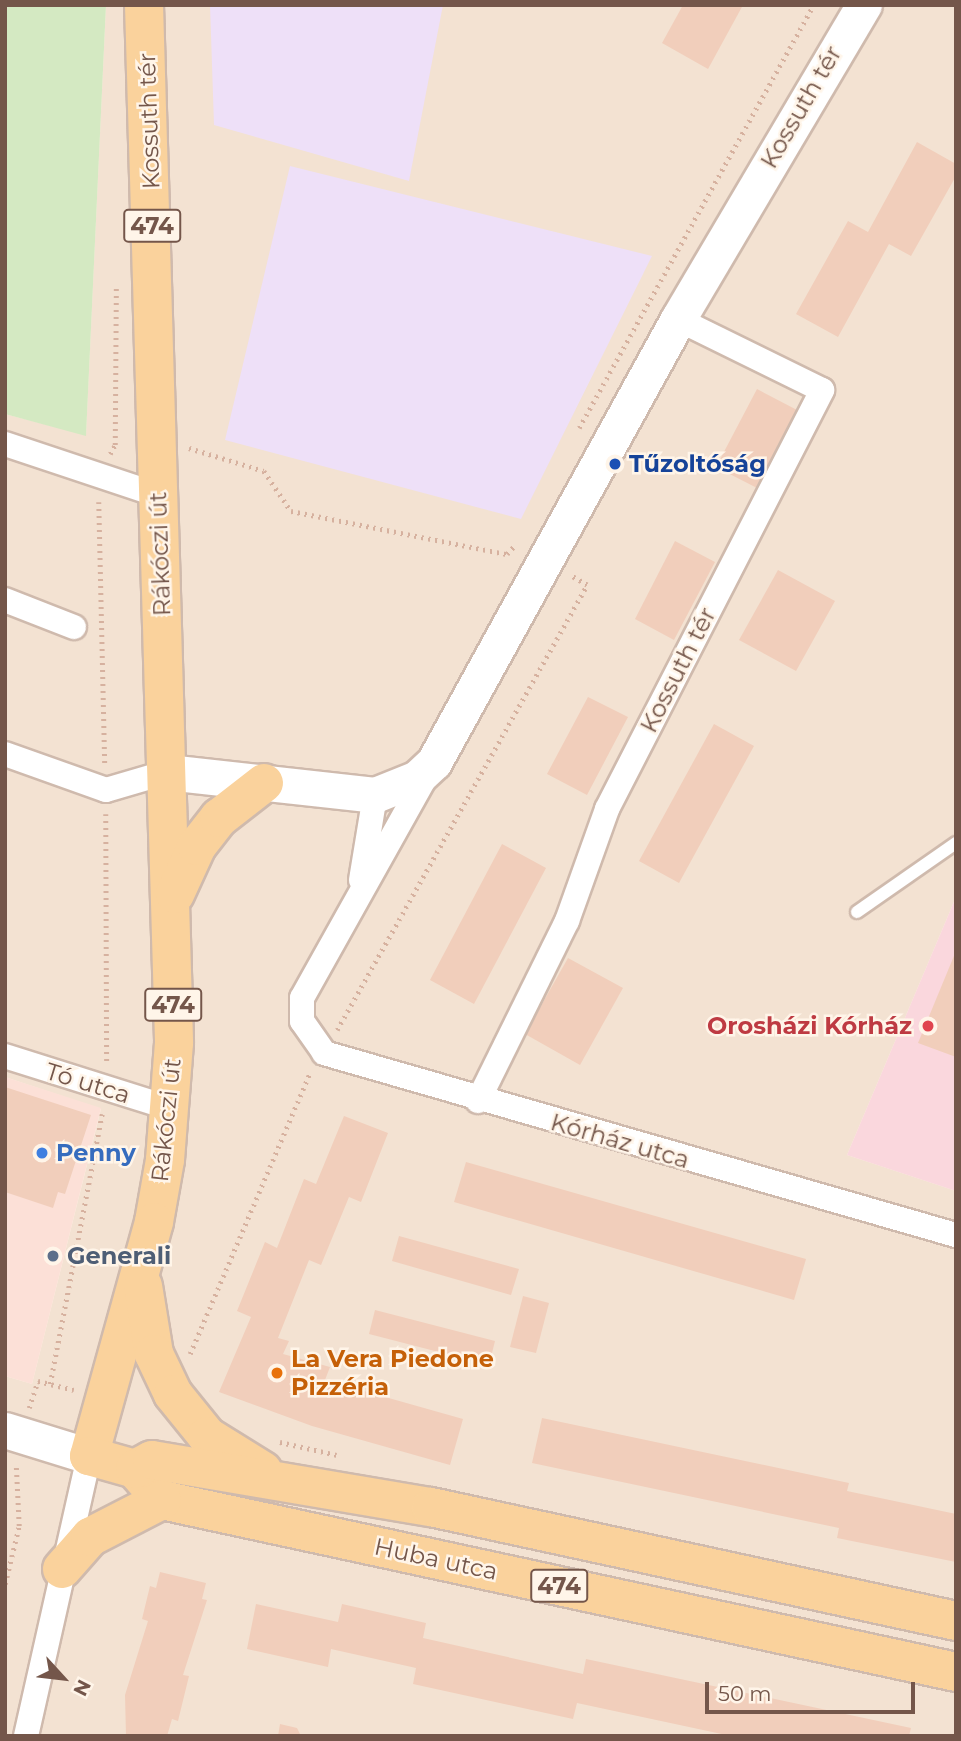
<!DOCTYPE html>
<meta charset="utf-8">
<style>
body{margin:0}
#map{position:relative;width:961px;height:1741px;overflow:hidden;background:#fcf1e3;font-family:Montserrat,sans-serif}
div>[style]{position:absolute}
[style*='--x']{left:calc(var(--x)*1px);top:calc(var(--y)*1px);width:calc(var(--w)*1px);rotate:calc(var(--a)*1deg)}
.residential>*{inset:0;background:#f3e2d2}
.commercial>*{inset:0;background:#fce0d7}
.education>*{inset:0;background:#eee0f8}
.medical>*{inset:0;background:#fad7dd}
.green>*{inset:0;background:#d4e9c2}
.building>*{inset:0;background:#f1cebb}
.path>*{height:4.5px;margin-top:-2.25px;transform-origin:0;background:repeating-linear-gradient(90deg,#d6b19f 0 2px,transparent 0 7px)}
.roads{filter:drop-shadow(2px 0 #cfbaad) drop-shadow(-2px 0 #cfbaad) drop-shadow(0 2px #cfbaad) drop-shadow(0 -2px #cfbaad)}
.service>*{height:12px;margin:-6px;padding:0 6px;transform-origin:6px;border-radius:6px;background:#fff}
.minor>*{height:24px;margin:-12px;padding:0 12px;transform-origin:12px;border-radius:12px;background:#fff}
.secondary>*{height:35px;margin:-17.5px;padding:0 17.5px;transform-origin:17.5px;border-radius:17.5px;background:#fff}
.primary>*{height:38px;margin:-19px;padding:0 19px;transform-origin:19px;border-radius:19px;background:#fad29c}
.dots>*{width:19px;height:19px;translate:-50% -50%;box-sizing:border-box;border:4px solid #fff5e9;border-radius:50%}
span{translate:-50% -50%;white-space:nowrap;text-align:center;line-height:1.15;-webkit-text-stroke:5px #fff5e9;paint-order:stroke}
.shield-label span{padding:2px 5px;background:#fff5e9;border:2px solid;border-radius:5px;-webkit-text-stroke-width:0}
.shield-label{font-size:23px;color:#74564a;font-weight:700}
.street-label{font-size:24px;color:#74564a}
.transit-label{font-size:24px;color:#164399;font-weight:700}
.left{translate:0 -50%;text-align:left}
.health-label{font-size:24px;color:#be3a42;font-weight:700}
.right{translate:-100% -50%;text-align:right}
.shop-label{font-size:24px;color:#366cbe;font-weight:700}
.service-label{font-size:24px;color:#4e5e75;font-weight:700}
.food-label{font-size:24px;color:#c56008;font-weight:700}
.frame{position:absolute;inset:0;border:7px solid #74564a;pointer-events:none}
.north{position:absolute;left:28px;top:1643px;width:70px;height:70px;-webkit-text-stroke:5px #fff5e9;paint-order:stroke;rotate:117deg;font-size:19px;font-weight:700;line-height:28px;text-align:center;color:#74564a}
.north::after{content:'';display:block;margin:auto;width:24px;height:32px;background:#74564a;clip-path:polygon(50% 0,100% 100%,50% 72%,0 100%)}
.scale{position:absolute;left:705px;top:1682px;width:210px;height:32px;box-sizing:border-box;border:4px solid #74564a;border-top:0;padding-left:9px;font-size:21px;line-height:24px;white-space:nowrap;color:#74564a;-webkit-text-stroke:5px #fff5e9;paint-order:stroke}
</style>
<div id="map">
<div class="residential">
<i style="clip-path:polygon(106px 5px,956px 5px,956px 897px,847px 1155px,956px 1191px,956px 1736px,5px 1736px,5px 1376px,32px 1384px,101px 1109px,5px 1077px,5px 414px,86px 435px)"></i>
</div>
<div class="commercial">
<i style="clip-path:polygon(5px 1077px,101px 1108px,32px 1384px,5px 1376px)"></i>
</div>
<div class="education">
<i style="clip-path:polygon(210px 5px,443px 5px,409px 181px,214px 125px)"></i>
<i style="clip-path:polygon(290px 166px,652px 256px,521px 519px,225px 440px)"></i>
</div>
<div class="medical">
<i style="clip-path:polygon(956px 897px,956px 1191px,847px 1155px)"></i>
</div>
<div class="green">
<i style="clip-path:polygon(5px 5px,106px 5px,86px 436px,5px 414px)"></i>
</div>
<div class="building">
<i style="clip-path:polygon(683px 5px,743px 5px,708px 69px,662px 43px)"></i>
<i style="clip-path:polygon(917px 142px,956px 164px,956px 176px,911px 256px,889px 244px,838px 337px,796px 314px,848px 221px,868px 232px)"></i>
<i style="clip-path:polygon(757px 389px,797px 410px,757px 488px,716px 467px)"></i>
<i style="clip-path:polygon(675px 541px,715px 562px,674px 640px,635px 619px)"></i>
<i style="clip-path:polygon(778px 570px,835px 601px,796px 671px,739px 640px)"></i>
<i style="clip-path:polygon(588px 697px,628px 717px,587px 795px,547px 774px)"></i>
<i style="clip-path:polygon(714px 724px,754px 746px,679px 883px,639px 861px)"></i>
<i style="clip-path:polygon(502px 844px,546px 868px,474px 1004px,430px 980px)"></i>
<i style="clip-path:polygon(956px 951px,956px 1057px,918px 1043px)"></i>
<i style="clip-path:polygon(568px 958px,623px 988px,580px 1065px,525px 1034px)"></i>
<i style="clip-path:polygon(5px 1087px,91px 1115px,65px 1194px,58px 1192px,53px 1208px,5px 1192px)"></i>
<i style="clip-path:polygon(344px 1116px,388px 1133px,361px 1202px,349px 1197px,321px 1265px,309px 1260px,278px 1338px,289px 1341px,283px 1354px,330px 1367px,325px 1380px,463px 1419px,450px 1465px,312px 1426px,219px 1392px,251px 1317px,237px 1311px,265px 1242px,277px 1248px,304px 1179px,316px 1184px)"></i>
<i style="clip-path:polygon(466px 1162px,806px 1259px,794px 1300px,454px 1202px)"></i>
<i style="clip-path:polygon(399px 1236px,519px 1269px,511px 1295px,392px 1261px)"></i>
<i style="clip-path:polygon(523px 1296px,549px 1303px,536px 1353px,510px 1347px)"></i>
<i style="clip-path:polygon(375px 1310px,495px 1341px,489px 1365px,369px 1334px)"></i>
<i style="clip-path:polygon(542px 1418px,849px 1483px,847px 1491px,956px 1514px,956px 1562px,837px 1538px,839px 1528px,532px 1463px)"></i>
<i style="clip-path:polygon(160px 1572px,206px 1583px,202px 1599px,207px 1600px,183px 1675px,189px 1676px,178px 1721px,172px 1719px,167px 1736px,126px 1736px,125px 1695px,148px 1621px,142px 1619px,150px 1586px,156px 1588px)"></i>
<i style="clip-path:polygon(256px 1604px,338px 1622px,342px 1604px,426px 1623px,423px 1638px,583px 1674px,586px 1659px,911px 1728px,909px 1736px,731px 1736px,577px 1703px,573px 1719px,413px 1684px,416px 1668px,331px 1649px,328px 1667px,247px 1649px)"></i>
<i style="clip-path:polygon(280px 1724px,297px 1728px,301px 1736px,278px 1736px)"></i>
</div>
<div class="path">
<i style="--x:579;--y:428;--w:483;--a:-61"></i>
<i style="--x:189;--y:448;--w:78;--a:17"></i>
<i style="--x:264;--y:471;--w:48;--a:56"></i>
<i style="--x:291;--y:511;--w:220;--a:11.3"></i>
<i style="--x:507;--y:554;--w:12;--a:-48"></i>
<i style="--x:110;--y:454;--w:10;--a:-61"></i>
<i style="--x:115;--y:445;--w:159;--a:-89.6"></i>
<i style="--x:99;--y:502;--w:261;--a:88.7"></i>
<i style="--x:106;--y:814;--w:247;--a:89.8"></i>
<i style="--x:337;--y:1030;--w:510;--a:-60.67"></i>
<i style="--x:587;--y:585;--w:20;--a:-150"></i>
<i style="--x:190;--y:1354;--w:306;--a:-66.9"></i>
<i style="--x:50;--y:1384;--w:275;--a:-79.1"></i>
<i style="--x:29;--y:1408;--w:28;--a:-72"></i>
<i style="--x:38;--y:1381;--w:37;--a:14"></i>
<i style="--x:280;--y:1442;--w:58;--a:12.8"></i>
<i style="--x:5;--y:1584;--w:60;--a:-76.4"></i>
<i style="--x:19;--y:1526;--w:62;--a:-92.8"></i>
</div>
<div class="roads">
<div class="service">
<i style="--x:857;--y:912;--w:121;--a:-34.9"></i>
</div>
<div class="minor">
<i style="--x:5;--y:444;--w:161;--a:18.4"></i>
<i style="--x:5;--y:600;--w:74;--a:21.4"></i>
<i style="--x:5;--y:754;--w:107;--a:19.6"></i>
<i style="--x:106;--y:790;--w:64;--a:-16.4"></i>
<i style="--x:430;--y:769;--w:262;--a:119.2"></i>
<i style="--x:302;--y:998;--w:23;--a:90"></i>
<i style="--x:302;--y:1021;--w:39;--a:55"></i>
<i style="--x:324;--y:1053;--w:658;--a:16.07"></i>
<i style="--x:361;--y:880;--w:86;--a:-80.6"></i>
<i style="--x:5;--y:1056;--w:173;--a:17.5"></i>
<i style="--x:478;--y:1101;--w:201;--a:-63.7"></i>
<i style="--x:567;--y:921;--w:119;--a:-70.3"></i>
<i style="--x:607;--y:809;--w:471;--a:-62.8"></i>
<i style="--x:822;--y:390;--w:161;--a:-153.8"></i>
<i style="--x:26;--y:1736;--w:287;--a:-77.3"></i>
</div>
<div class="secondary">
<i style="--x:167;--y:772;--w:209;--a:6.3"></i>
<i style="--x:375;--y:795;--w:45;--a:-22"></i>
<i style="--x:417;--y:778;--w:23;--a:-43"></i>
<i style="--x:434;--y:762;--w:506;--a:-61.15"></i>
<i style="--x:678;--y:319;--w:365;--a:-59.4"></i>
<i style="--x:5;--y:1430;--w:88;--a:17.2"></i>
</div>
<div class="primary">
<i style="--x:144;--y:5;--w:1038;--a:88.34"></i>
<i style="--x:174;--y:1043;--w:117;--a:94.4"></i>
<i style="--x:165;--y:1160;--w:63;--a:100.1"></i>
<i style="--x:154;--y:1222;--w:243;--a:105.5"></i>
<i style="--x:89;--y:1456;--w:48;--a:15.8"></i>
<i style="--x:135;--y:1469;--w:41;--a:48.9"></i>
<i style="--x:162;--y:1500;--w:812;--a:12.22"></i>
<i style="--x:175;--y:894;--w:53;--a:-65.4"></i>
<i style="--x:197;--y:846;--w:36;--a:-52"></i>
<i style="--x:219;--y:818;--w:57;--a:-37.9"></i>
<i style="--x:143;--y:1286;--w:69;--a:80.8"></i>
<i style="--x:154;--y:1354;--w:44;--a:64.6"></i>
<i style="--x:173;--y:1394;--w:54;--a:51"></i>
<i style="--x:207;--y:1436;--w:66;--a:32"></i>
<i style="--x:135;--y:1469;--w:19;--a:-28"></i>
<i style="--x:152;--y:1460;--w:283;--a:9.6"></i>
<i style="--x:431;--y:1507;--w:537;--a:12.25"></i>
<i style="--x:62;--y:1569;--w:43;--a:-48.8"></i>
<i style="--x:90;--y:1537;--w:81;--a:-27.2"></i>
</div>
</div>
<div class="dots">
<i style="left:615px;top:464px;background:#1a4fb4"></i>
<i style="left:928px;top:1026px;background:#e0444e"></i>
<i style="left:42px;top:1153px;background:#3f7fe0"></i>
<i style="left:53px;top:1256px;background:#5c6f8a"></i>
<i style="left:277px;top:1373px;background:#e8710a"></i>
</div>
<div class="shield-label">
<span style="left:152px;top:226px">474</span>
<span style="left:173px;top:1005px">474</span>
<span style="left:559px;top:1586px">474</span>
</div>
<div class="street-label">
<span style="left:801px;top:107px;rotate:-60deg">Kossuth tér</span>
<span style="left:149px;top:121px;rotate:-92deg">Kossuth tér</span>
<span style="left:160px;top:554px;rotate:-92deg">Rákóczi út</span>
<span style="left:678px;top:670px;rotate:-63deg">Kossuth tér</span>
<span style="left:88px;top:1083px;rotate:17deg">Tó utca</span>
<span style="left:166px;top:1120px;rotate:-84deg">Rákóczi út</span>
<span style="left:620px;top:1141px;rotate:16deg">Kórház utca</span>
<span style="left:436px;top:1559px;rotate:12deg">Huba utca</span>
</div>
<div class="transit-label">
<span class="left" style="left:629px;top:464px">Tűzoltóság</span>
</div>
<div class="health-label">
<span class="right" style="left:912px;top:1026px">Orosházi Kórház</span>
</div>
<div class="shop-label">
<span class="left" style="left:56px;top:1153px">Penny</span>
</div>
<div class="service-label">
<span class="left" style="left:67px;top:1256px">Generali</span>
</div>
<div class="food-label">
<span class="left" style="left:291px;top:1373px">La Vera Piedone<br>Pizzéria</span>
</div>
<div class="frame"></div>
<div class="north">N</div>
<div class="scale">50 m</div>
</div>
